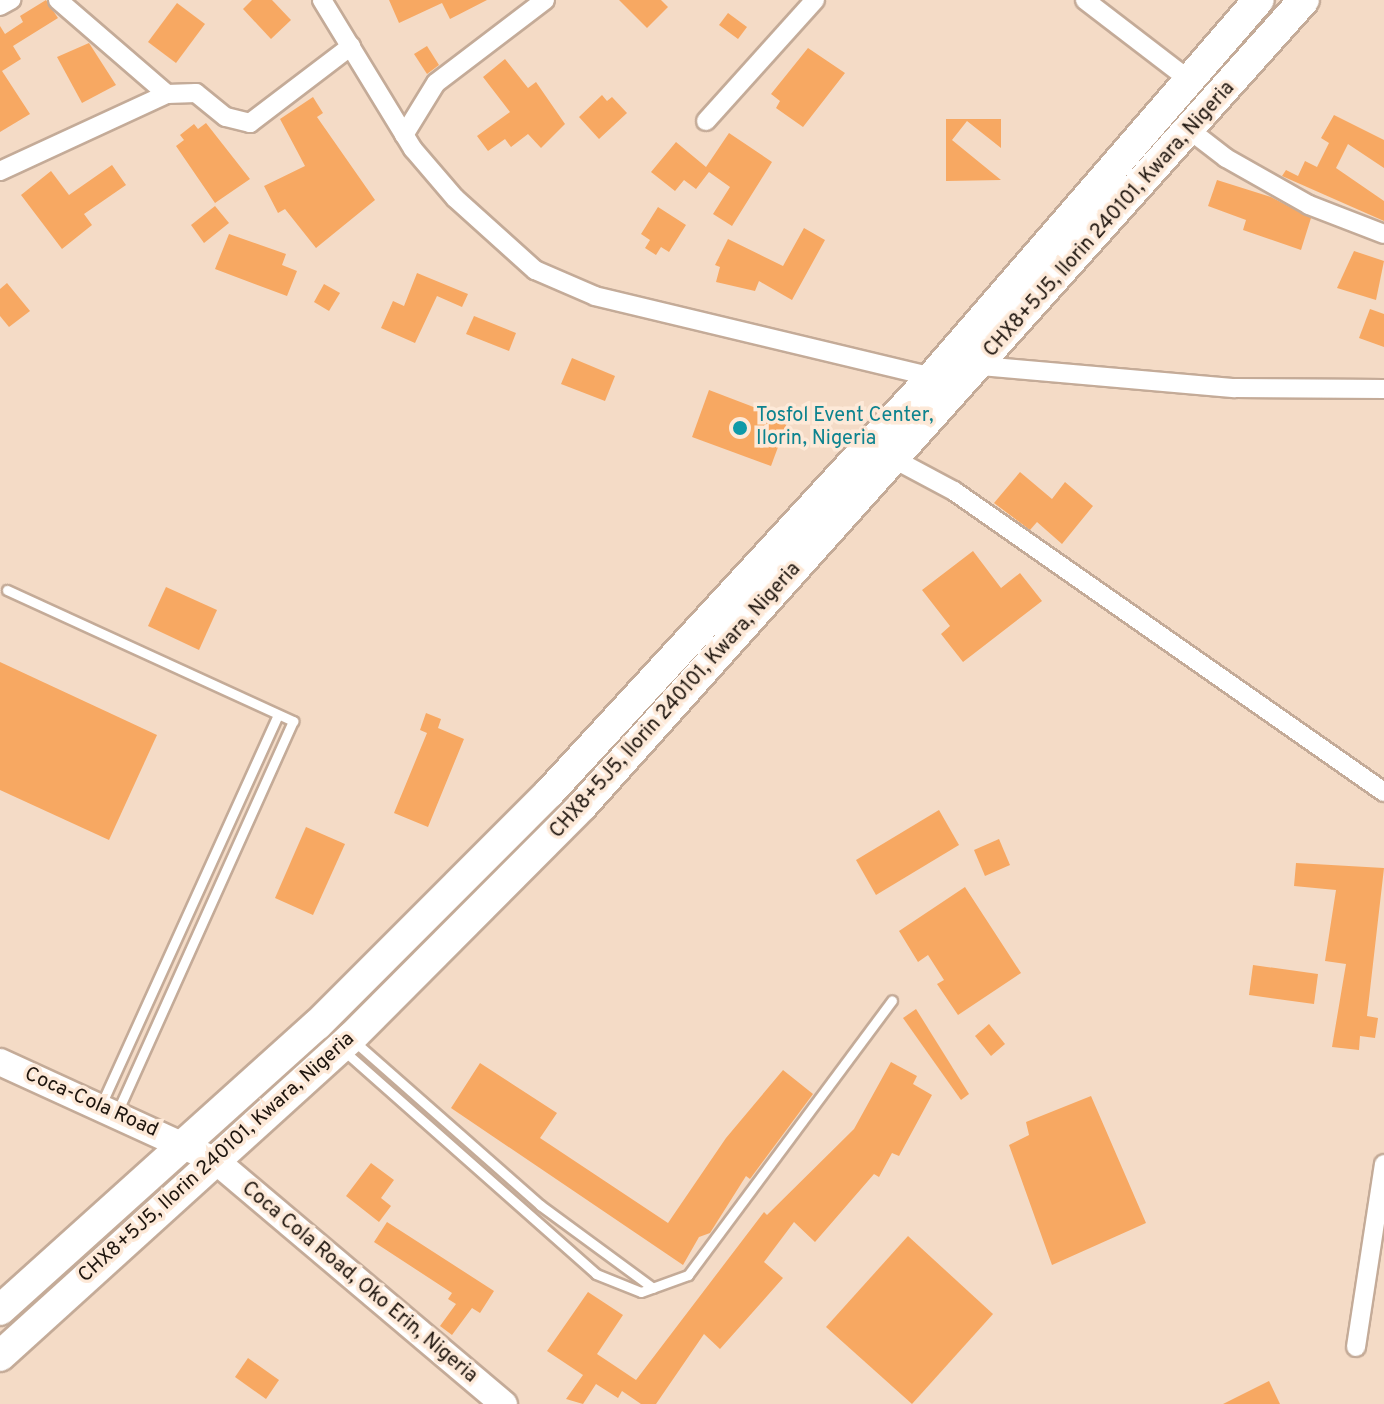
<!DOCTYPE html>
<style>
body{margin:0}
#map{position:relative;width:1384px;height:1404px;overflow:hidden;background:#f4dbc6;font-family:Overpass,sans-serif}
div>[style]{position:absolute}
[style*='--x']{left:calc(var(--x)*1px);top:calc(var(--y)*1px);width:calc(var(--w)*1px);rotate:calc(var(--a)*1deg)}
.building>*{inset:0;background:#f7a862}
.roads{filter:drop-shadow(2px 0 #c4ab98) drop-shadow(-2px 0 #c4ab98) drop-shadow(0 2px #c4ab98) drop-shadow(0 -2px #c4ab98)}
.lane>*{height:9px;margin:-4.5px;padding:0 4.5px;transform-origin:4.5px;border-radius:4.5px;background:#fff}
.street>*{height:18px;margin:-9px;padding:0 9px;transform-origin:9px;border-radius:9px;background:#fff}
.secondary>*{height:26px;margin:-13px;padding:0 13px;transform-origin:13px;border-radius:13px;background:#fff}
.primary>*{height:30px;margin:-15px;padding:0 15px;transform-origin:15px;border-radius:15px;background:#fff}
.dots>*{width:22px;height:22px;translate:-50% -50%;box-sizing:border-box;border:4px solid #fde9d8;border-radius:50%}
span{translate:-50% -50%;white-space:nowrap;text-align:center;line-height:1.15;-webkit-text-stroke:7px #fde9d8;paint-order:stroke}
.street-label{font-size:20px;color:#1d140d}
.culture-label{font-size:20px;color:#0d838f}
.left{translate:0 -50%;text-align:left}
</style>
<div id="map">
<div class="building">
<i style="clip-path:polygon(46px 0,58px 18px,13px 46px,21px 59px,2px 71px,30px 114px,0 132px,0 26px,5px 34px,23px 22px,20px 16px)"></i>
<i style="clip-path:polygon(252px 0,272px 0,291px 20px,271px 39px,243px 9px)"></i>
<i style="clip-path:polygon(389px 0,487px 0,450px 19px,442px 3px,399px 23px)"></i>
<i style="clip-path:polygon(619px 0,661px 0,668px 7px,647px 28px)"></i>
<i style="clip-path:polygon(177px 3px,205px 24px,176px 63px,148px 42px)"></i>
<i style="clip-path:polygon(728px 13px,747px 27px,738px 39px,719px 25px)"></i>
<i style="clip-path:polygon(89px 43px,116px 85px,82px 103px,57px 57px)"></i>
<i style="clip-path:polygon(427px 46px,439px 65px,427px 74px,414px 54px)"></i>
<i style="clip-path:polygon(808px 48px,845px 73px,803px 127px,776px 108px,780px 101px,771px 94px)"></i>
<i style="clip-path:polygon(505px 59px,528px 88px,536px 82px,565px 124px,541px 148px,528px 134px,511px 147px,505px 139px,488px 151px,477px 136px,510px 112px,483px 77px)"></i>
<i style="clip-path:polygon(602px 95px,607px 101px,612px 97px,627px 113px,599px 139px,579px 117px)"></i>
<i style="clip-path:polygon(313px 97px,323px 113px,317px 117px,375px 200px,316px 248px,285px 209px,278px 213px,264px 186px,305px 166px,280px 119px)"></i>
<i style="clip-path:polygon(1334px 115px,1384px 140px,1384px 168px,1348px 144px,1336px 168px,1384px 201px,1384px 221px,1282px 176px,1286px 170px,1298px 176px,1305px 161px,1317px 167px,1329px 143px,1321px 138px)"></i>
<i style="clip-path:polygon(946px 119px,1001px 119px,1001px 148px,967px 121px,952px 140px,1001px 180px,946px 181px)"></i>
<i style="clip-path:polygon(206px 123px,250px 179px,215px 203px,176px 146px,184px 140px,180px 135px,194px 124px,198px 129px)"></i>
<i style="clip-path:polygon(729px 133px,772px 162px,732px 226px,713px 214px,730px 187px,709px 172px,696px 189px,684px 180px,675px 191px,651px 172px,676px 142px,706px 167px)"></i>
<i style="clip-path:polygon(112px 165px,126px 185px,84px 214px,92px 225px,62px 249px,21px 195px,51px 171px,69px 195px)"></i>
<i style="clip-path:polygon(1217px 180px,1271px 197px,1311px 218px,1301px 250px,1243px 230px,1246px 220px,1208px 206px)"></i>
<i style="clip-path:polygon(215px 206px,229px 223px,204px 243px,191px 225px)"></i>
<i style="clip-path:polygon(658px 207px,686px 225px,669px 252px,661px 247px,656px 255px,645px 248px,650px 240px,641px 234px)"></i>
<i style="clip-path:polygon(804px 228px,825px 240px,792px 300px,759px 281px,755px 291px,716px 282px,720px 267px,715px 265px,728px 239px,783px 266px)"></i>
<i style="clip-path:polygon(229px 234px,286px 254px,282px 265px,297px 271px,287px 296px,215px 269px)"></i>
<i style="clip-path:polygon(1354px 251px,1384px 261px,1376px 300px,1337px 288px)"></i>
<i style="clip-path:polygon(417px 273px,468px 294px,462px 307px,437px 296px,415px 343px,381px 328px,393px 301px,404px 306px)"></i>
<i style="clip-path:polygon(7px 283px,30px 311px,9px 327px,0 316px,0 289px)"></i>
<i style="clip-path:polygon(324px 284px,340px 293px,329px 311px,314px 302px)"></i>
<i style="clip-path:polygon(1370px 309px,1384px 314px,1384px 347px,1359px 338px)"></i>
<i style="clip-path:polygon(474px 316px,516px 333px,509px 351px,466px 334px)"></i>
<i style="clip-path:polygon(572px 358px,615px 376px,605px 401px,561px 384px)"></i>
<i style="clip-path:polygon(709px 390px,788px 420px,771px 466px,692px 437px)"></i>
<i style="clip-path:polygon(1020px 472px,1052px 499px,1065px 482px,1093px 506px,1062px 544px,1037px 522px,1030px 530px,994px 503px)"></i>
<i style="clip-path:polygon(973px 551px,1001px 588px,1020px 573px,1042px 601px,963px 662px,941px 634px,950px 626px,922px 590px)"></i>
<i style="clip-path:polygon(166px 587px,217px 610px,199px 650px,148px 626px)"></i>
<i style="clip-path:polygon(0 662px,157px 735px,109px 840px,0 790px)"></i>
<i style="clip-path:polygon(426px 713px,441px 719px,438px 728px,464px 739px,428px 827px,394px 813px,427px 733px,420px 730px)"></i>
<i style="clip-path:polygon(939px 810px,959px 845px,876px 895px,856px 860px)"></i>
<i style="clip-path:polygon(306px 827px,345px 844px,313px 915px,275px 898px)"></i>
<i style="clip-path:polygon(999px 839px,1010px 865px,985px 876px,974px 850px)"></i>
<i style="clip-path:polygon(1296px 863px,1384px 868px,1367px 1016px,1378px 1018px,1375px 1038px,1360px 1036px,1359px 1050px,1332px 1047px,1346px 964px,1325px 961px,1336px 890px,1294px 886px)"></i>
<i style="clip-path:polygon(965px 887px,1021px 973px,958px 1015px,937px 984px,944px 980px,928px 955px,918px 962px,899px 931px)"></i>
<i style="clip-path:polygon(1253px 965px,1318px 974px,1314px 1004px,1249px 995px)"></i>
<i style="clip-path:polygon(916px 1009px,969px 1094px,961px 1100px,903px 1018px)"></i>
<i style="clip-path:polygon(989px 1024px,1005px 1044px,991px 1056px,975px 1036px)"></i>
<i style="clip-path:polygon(891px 1062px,917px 1076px,913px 1084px,932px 1095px,899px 1156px,892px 1153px,879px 1177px,874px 1174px,815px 1242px,794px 1222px,764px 1262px,783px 1278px,720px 1349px,704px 1334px,656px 1404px,641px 1404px,622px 1391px,618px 1398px,596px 1384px,583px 1404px,566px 1399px,583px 1375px,547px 1351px,588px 1292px,623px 1315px,597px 1354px,636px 1380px,764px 1212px,767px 1215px,854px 1129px)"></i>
<i style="clip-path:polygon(480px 1063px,557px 1113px,540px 1138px,668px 1223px,726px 1138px,783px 1070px,813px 1094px,750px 1179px,746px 1176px,710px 1233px,699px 1237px,683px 1265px,451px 1108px)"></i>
<i style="clip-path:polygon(1091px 1096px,1146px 1223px,1052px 1265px,1009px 1145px,1029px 1135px,1026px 1122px)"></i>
<i style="clip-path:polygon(371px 1163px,394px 1180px,381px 1198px,391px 1206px,379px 1222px,346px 1196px)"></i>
<i style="clip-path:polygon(387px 1222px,494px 1291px,480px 1313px,472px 1308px,452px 1335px,440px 1326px,456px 1304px,448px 1299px,452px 1293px,374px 1242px)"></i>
<i style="clip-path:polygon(908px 1236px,993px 1314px,912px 1404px,826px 1327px)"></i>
<i style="clip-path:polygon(248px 1358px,279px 1380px,266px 1399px,235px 1377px)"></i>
<i style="clip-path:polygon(1269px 1381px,1280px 1404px,1223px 1404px)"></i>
</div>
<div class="roads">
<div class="lane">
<i style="--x:7;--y:590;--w:315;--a:24.6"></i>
<i style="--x:293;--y:721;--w:430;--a:114.2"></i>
<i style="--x:354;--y:1041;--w:248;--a:41.4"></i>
<i style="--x:540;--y:1205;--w:140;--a:36.3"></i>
<i style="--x:343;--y:1050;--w:338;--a:41.5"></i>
<i style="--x:596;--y:1274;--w:48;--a:21.8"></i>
<i style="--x:641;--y:1292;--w:50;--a:-19.9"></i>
<i style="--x:688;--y:1275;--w:342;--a:-53.4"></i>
<i style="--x:101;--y:1105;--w:428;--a:-65.6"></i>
</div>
<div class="street">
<i style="--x:58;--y:0;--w:144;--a:40.8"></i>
<i style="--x:322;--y:0;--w:175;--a:58.6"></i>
<i style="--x:413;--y:149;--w:65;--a:49.4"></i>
<i style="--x:455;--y:198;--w:108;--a:42"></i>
<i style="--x:535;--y:270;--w:65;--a:23.4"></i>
<i style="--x:595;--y:296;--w:347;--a:13.5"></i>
<i style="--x:1085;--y:0;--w:130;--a:37.5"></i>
<i style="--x:0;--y:6;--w:13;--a:-29"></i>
<i style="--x:706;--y:121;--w:163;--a:-48"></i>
<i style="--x:1191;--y:131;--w:44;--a:37.6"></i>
<i style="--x:1226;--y:158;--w:95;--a:29.5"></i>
<i style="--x:1309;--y:205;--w:80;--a:21.1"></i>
<i style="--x:404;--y:135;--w:61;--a:-58.4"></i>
<i style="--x:436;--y:83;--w:137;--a:-37.3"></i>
<i style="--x:0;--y:171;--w:184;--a:-24.8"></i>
<i style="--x:167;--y:94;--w:29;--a:-2"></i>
<i style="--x:196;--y:93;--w:38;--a:39"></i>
<i style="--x:226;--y:117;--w:25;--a:14"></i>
<i style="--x:250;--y:123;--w:127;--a:-37.3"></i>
<i style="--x:981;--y:366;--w:255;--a:5"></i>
<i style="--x:1235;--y:388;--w:149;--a:0.4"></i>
<i style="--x:894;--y:459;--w:68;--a:28.1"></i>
<i style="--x:954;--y:491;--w:525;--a:34.99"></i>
<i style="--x:1356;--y:1347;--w:185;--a:-81.3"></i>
</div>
<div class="secondary">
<i style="--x:0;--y:1062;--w:238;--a:24.6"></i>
<i style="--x:216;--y:1161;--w:377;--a:40.2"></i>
</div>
<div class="primary">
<i style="--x:0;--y:1310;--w:426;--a:-42"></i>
<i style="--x:317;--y:1025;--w:328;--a:-45"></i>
<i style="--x:549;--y:793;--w:565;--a:-47.37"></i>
<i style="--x:932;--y:377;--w:499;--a:-49.1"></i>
<i style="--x:0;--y:1356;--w:474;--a:-42.2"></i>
<i style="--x:351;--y:1038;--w:327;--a:-45.1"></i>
<i style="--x:582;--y:806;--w:1082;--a:-48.15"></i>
</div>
</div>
<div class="dots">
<i style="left:740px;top:428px;background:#0f9aa8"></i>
</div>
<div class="street-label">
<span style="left:1110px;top:220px;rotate:-48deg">CHX8+5J5, Ilorin 240101, Kwara, Nigeria</span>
<span style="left:676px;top:701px;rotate:-48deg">CHX8+5J5, Ilorin 240101, Kwara, Nigeria</span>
<span style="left:91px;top:1103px;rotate:24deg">Coca-Cola Road</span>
<span style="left:217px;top:1158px;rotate:-42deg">CHX8+5J5, Ilorin 240101, Kwara, Nigeria</span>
<span style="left:359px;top:1283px;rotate:40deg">Coca Cola Road, Oko Erin, Nigeria</span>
</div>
<div class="culture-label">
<span class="left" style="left:756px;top:428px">Tosfol Event Center,<br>Ilorin, Nigeria</span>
</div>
</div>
